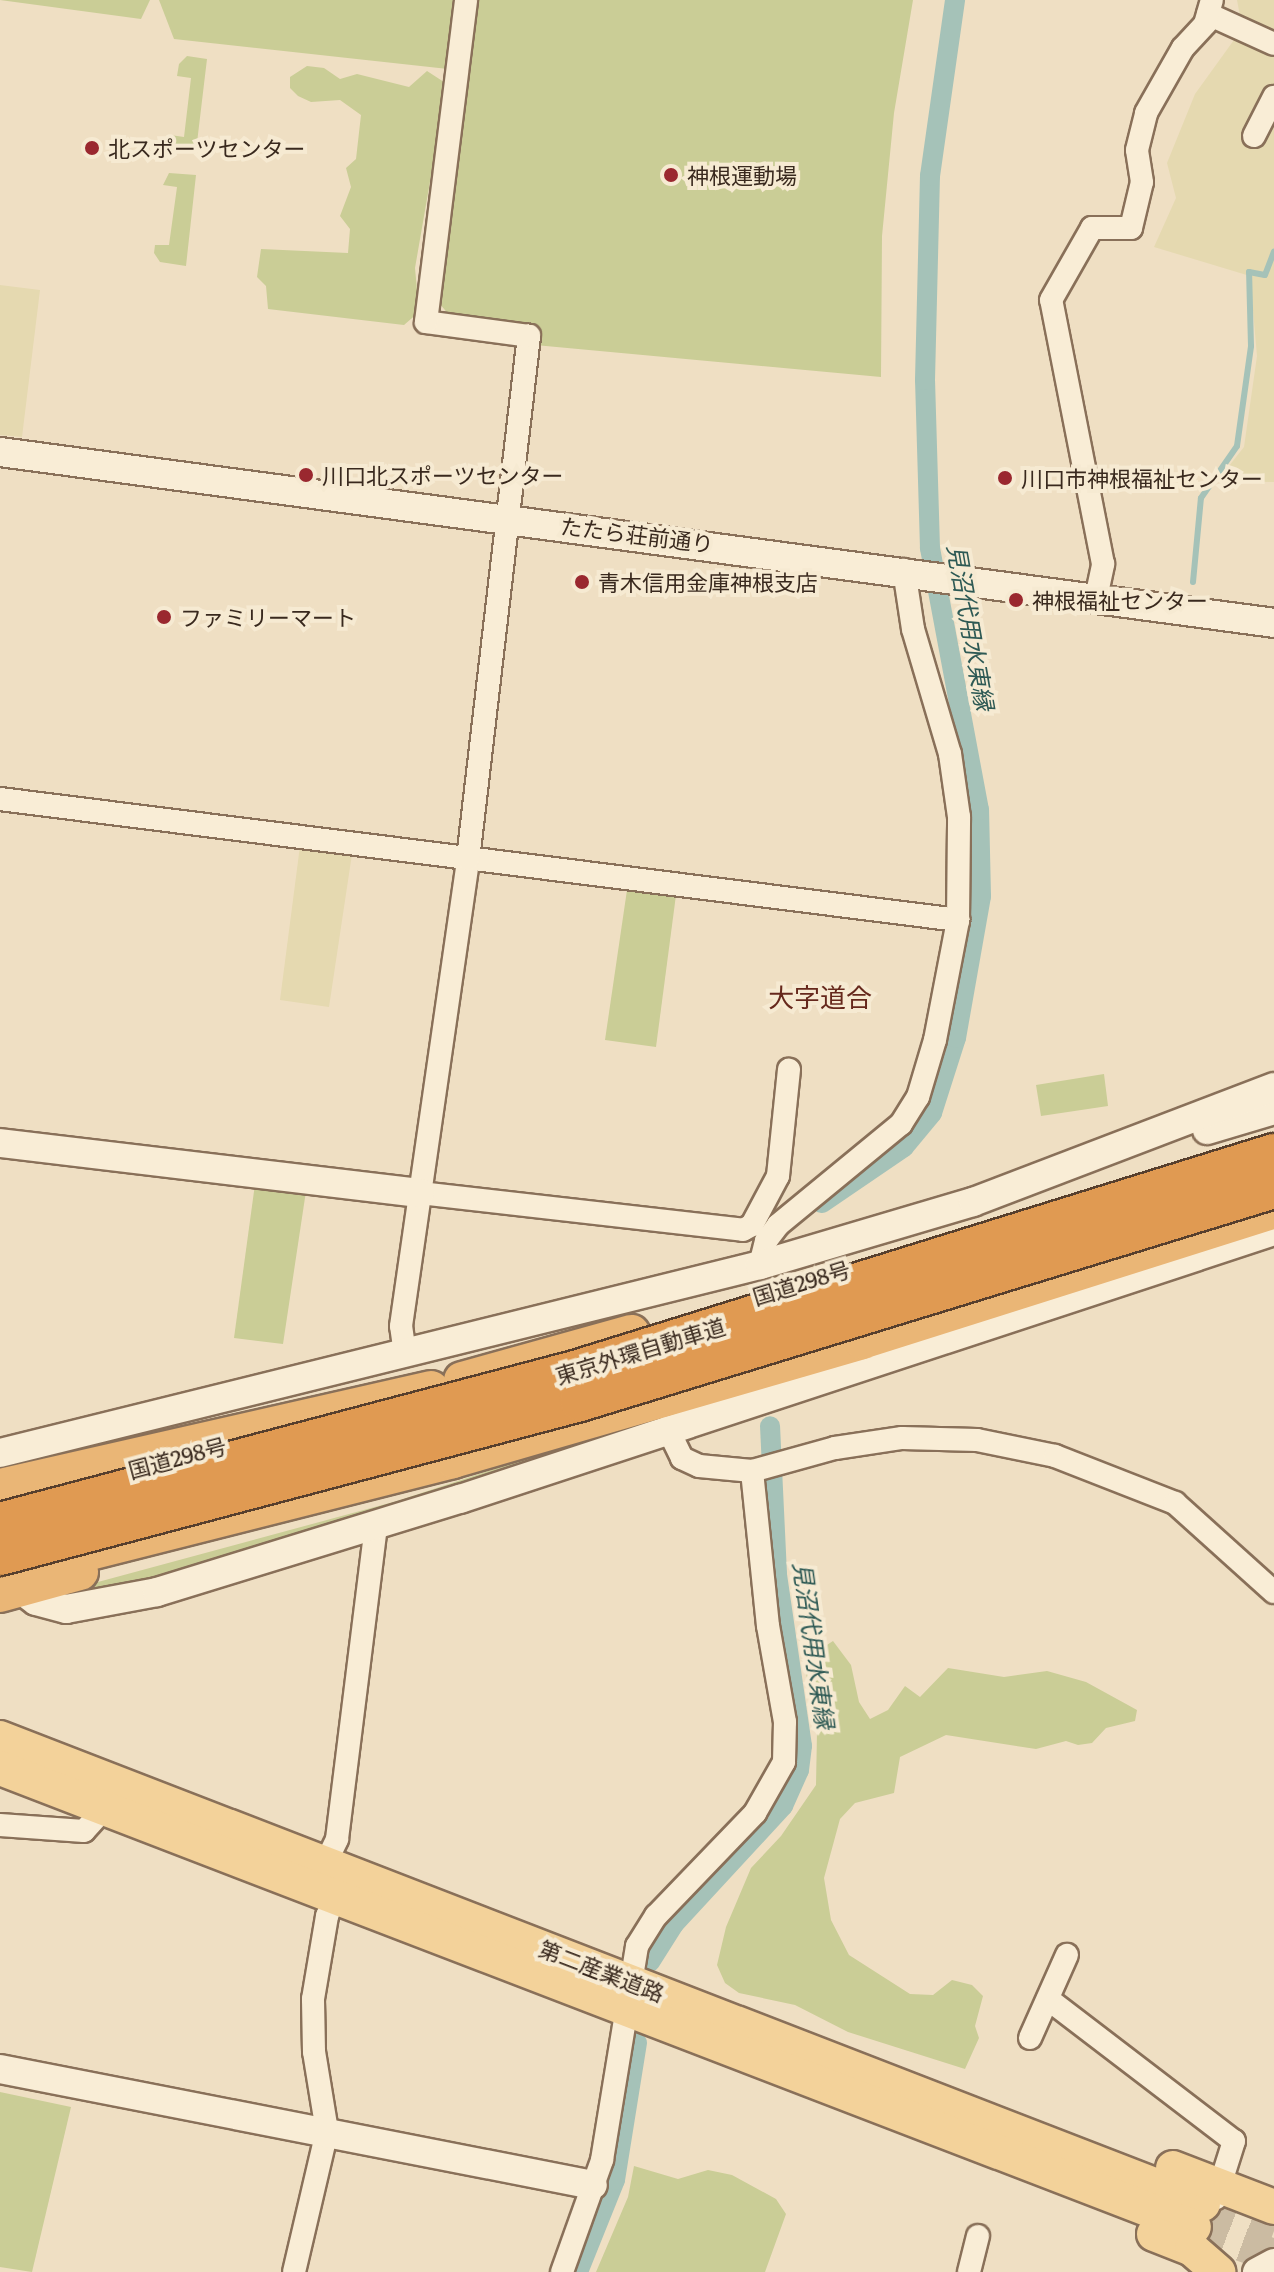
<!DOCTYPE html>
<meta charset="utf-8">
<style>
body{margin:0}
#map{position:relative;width:1274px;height:2272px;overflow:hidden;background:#efdfc3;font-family:Literata,"Noto Sans JP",serif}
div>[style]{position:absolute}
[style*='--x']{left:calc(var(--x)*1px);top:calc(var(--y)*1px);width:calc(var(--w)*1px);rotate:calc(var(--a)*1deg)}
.farmland>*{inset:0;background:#e5d9b0}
.green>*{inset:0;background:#cacd96}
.stream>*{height:6px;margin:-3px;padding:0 3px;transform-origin:3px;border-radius:3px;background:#a5c2b8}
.canal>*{height:20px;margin:-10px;padding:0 10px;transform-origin:10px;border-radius:10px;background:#a5c2b8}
.primary-tunnel>*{height:34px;margin-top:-17px;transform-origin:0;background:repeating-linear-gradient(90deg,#cbbba2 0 34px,transparent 0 51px)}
.roads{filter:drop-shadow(2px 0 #897059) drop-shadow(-2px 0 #897059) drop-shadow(0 2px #897059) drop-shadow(0 -2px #897059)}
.minor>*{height:22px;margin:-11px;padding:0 11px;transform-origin:11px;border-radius:11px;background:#f9edd6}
.tertiary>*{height:28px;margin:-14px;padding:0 14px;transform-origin:14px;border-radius:14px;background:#f9edd6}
.primary>*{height:34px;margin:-17px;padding:0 17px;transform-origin:17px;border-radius:17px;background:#f3d29a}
.trunk>*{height:36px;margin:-18px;padding:0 18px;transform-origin:18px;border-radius:18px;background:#eab676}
.bridges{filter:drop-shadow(2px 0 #573f2d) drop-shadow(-2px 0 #573f2d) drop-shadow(0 2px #573f2d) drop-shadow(0 -2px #573f2d)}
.motorway-bridge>*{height:40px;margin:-20px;padding:0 20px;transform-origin:20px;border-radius:20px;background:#e09a52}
.dots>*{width:22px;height:22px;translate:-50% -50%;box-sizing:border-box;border:4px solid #f6ead2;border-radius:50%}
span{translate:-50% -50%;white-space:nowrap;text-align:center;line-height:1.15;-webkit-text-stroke:8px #f6ead2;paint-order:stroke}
.poi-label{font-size:22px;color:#39291e}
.left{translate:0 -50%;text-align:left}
.street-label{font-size:22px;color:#39291e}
.water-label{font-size:24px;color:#2d5954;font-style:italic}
.quarter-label{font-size:26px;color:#66281c}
</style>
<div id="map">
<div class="farmland">
<i style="clip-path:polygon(1237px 0,1274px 0,1274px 36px,1241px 21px)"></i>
<i style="clip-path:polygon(1239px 33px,1274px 49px,1274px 482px,1217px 481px,1244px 447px,1257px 356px,1250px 276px,1154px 247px,1176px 198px,1167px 163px,1195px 94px)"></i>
<i style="clip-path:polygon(0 285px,40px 290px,22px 437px,0 435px)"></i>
<i style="clip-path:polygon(300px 846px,352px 854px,329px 1007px,280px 1000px)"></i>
</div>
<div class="green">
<i style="clip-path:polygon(0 0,150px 0,141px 19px)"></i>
<i style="clip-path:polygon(159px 0,457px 0,448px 69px,174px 39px)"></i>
<i style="clip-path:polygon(477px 0,913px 0,894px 113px,882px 236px,881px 377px,535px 345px,537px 327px,450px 316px,439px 303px)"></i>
<i style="clip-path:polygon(187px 56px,207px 59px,196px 151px,168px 143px,170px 135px,184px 137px,191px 78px,177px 76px,179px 64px)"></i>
<i style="clip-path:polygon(307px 66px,324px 68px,340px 79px,357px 74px,409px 87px,427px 71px,447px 84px,415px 268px,419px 312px,404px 325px,268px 309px,266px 286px,257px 277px,261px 249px,348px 253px,350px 229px,340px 216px,351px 187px,346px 168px,356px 159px,361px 115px,340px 100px,311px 102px,298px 96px,290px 88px,290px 77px)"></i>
<i style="clip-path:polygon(169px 173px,196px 175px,186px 266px,160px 262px,154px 253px,155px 245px,169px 245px,177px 187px,163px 185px)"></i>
<i style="clip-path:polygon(627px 890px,676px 895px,656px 1047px,605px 1040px)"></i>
<i style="clip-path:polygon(1104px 1074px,1108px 1106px,1041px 1116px,1036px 1085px)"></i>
<i style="clip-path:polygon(255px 1184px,306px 1191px,283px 1344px,234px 1338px)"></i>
<i style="clip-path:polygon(648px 1419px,640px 1426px,195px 1572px,75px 1598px,61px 1592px,397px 1501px)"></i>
<i style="clip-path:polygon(833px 1641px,851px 1665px,859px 1702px,870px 1719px,888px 1710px,905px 1686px,920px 1697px,948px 1668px,1004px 1677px,1047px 1671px,1086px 1682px,1137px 1710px,1135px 1721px,1106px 1728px,1092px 1743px,1078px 1745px,1066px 1741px,1036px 1749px,946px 1735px,900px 1757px,894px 1793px,855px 1803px,840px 1819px,824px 1878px,831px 1920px,849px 1955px,910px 1994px,933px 1995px,952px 1980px,972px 1985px,983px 1996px,975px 2026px,979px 2038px,965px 2069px,848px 2032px,795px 2005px,739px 1993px,725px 1983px,717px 1965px,726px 1927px,751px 1868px,781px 1836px,816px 1785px,817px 1732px,805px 1668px,813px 1654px)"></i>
<i style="clip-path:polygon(0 2092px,71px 2107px,32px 2272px,0 2267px)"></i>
<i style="clip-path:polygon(634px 2166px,678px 2179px,708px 2170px,732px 2175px,776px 2199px,786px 2214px,765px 2272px,596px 2272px,628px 2197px)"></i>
</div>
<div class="stream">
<i style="--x:1193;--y:582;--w:84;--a:-84.6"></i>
<i style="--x:1201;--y:498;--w:63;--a:-55.3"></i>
<i style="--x:1237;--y:446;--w:101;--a:-82"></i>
<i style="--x:1251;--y:346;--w:74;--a:-91.5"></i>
<i style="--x:1249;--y:272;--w:16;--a:11"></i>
<i style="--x:1265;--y:275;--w:25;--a:-69"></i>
</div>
<div class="canal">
<i style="--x:822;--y:1203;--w:99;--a:-34.3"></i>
<i style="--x:904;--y:1147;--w:44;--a:-50.5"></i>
<i style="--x:932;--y:1113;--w:79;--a:-72.3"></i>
<i style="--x:956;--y:1038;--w:144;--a:-80"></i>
<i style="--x:981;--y:896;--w:86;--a:-91.3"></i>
<i style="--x:979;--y:810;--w:267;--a:-100.6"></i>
<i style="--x:930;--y:548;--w:168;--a:-91.7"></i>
<i style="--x:925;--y:380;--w:204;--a:-88.6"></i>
<i style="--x:930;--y:176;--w:178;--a:-81.9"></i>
<i style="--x:650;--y:1962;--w:45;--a:-57.7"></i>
<i style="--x:674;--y:1924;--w:161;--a:-47.3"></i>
<i style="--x:783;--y:1806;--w:39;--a:-66"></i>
<i style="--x:799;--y:1770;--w:24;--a:-83"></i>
<i style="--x:802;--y:1746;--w:174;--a:-98.3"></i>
<i style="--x:777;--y:1574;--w:148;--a:-92.7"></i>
<i style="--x:578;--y:2272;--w:99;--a:-68.1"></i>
<i style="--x:615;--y:2180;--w:139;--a:-80.9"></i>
</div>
<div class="primary-tunnel">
<i style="--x:1203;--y:2204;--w:76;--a:20.8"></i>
<i style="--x:1194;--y:2227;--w:85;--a:19.9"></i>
</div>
<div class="roads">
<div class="minor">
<i style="--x:1208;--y:14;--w:72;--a:24.4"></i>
<i style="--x:1254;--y:136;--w:44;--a:-62.9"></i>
<i style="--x:1096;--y:598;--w:35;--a:-78"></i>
<i style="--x:1103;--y:564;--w:269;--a:-101.1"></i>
<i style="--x:1051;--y:300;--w:83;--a:-60.3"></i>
<i style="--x:1092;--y:228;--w:39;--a:0"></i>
<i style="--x:1131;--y:228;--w:47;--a:-76.6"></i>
<i style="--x:1142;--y:182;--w:32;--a:-99"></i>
<i style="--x:1137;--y:150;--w:38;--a:-76"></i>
<i style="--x:1146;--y:113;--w:75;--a:-60.4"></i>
<i style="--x:1183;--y:48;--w:33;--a:-47"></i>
<i style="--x:1205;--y:24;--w:25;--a:-74"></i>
<i style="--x:0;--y:799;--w:966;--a:7.2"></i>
<i style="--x:420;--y:1193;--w:325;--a:6.5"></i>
<i style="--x:743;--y:1230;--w:10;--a:-29"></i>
<i style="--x:752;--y:1225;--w:55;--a:-62"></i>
<i style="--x:778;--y:1176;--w:107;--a:-84.1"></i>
<i style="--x:760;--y:1265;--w:25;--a:-76"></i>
<i style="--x:766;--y:1241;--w:20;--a:-53"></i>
<i style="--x:778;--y:1225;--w:159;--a:-39.4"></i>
<i style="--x:901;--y:1124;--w:32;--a:-58"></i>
<i style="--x:918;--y:1097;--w:59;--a:-73.4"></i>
<i style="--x:935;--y:1040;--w:122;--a:-79.1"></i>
<i style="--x:958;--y:920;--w:103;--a:-89.4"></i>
<i style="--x:959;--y:817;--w:64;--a:-98.1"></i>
<i style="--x:950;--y:754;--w:130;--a:-106.5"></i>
<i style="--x:913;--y:629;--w:60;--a:-98.7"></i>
<i style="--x:405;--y:1354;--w:28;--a:-98"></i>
<i style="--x:401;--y:1326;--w:472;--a:-81.8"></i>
<i style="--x:468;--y:859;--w:527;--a:-83.35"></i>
<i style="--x:529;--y:336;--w:104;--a:-172.3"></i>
<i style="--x:426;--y:322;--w:324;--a:-82.9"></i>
<i style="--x:752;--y:1471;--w:86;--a:-15.5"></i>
<i style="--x:835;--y:1448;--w:68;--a:-8.5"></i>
<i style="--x:902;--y:1438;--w:75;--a:1.5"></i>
<i style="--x:977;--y:1440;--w:80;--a:11.6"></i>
<i style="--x:1055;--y:1456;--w:129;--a:21.4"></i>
<i style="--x:1175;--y:1503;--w:133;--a:42"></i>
<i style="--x:0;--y:1825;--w:84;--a:4.1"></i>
<i style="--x:84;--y:1831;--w:31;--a:-48"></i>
<i style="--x:325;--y:1864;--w:28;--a:-64"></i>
<i style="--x:337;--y:1839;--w:316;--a:-82.9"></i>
<i style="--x:1048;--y:1999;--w:234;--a:37.4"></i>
<i style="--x:1234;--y:2141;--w:60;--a:107.5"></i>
<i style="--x:1030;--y:2038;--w:91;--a:-66"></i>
<i style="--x:294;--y:2272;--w:145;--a:-76.8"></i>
<i style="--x:327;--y:2131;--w:80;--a:-99.3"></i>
<i style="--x:314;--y:2052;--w:53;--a:-91.1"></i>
<i style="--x:313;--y:1999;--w:84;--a:-80.4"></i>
<i style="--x:327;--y:1916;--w:23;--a:-67"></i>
<i style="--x:562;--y:2272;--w:119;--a:-70.3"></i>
<i style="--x:602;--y:2160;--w:217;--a:-80.7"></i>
<i style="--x:637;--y:1946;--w:36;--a:-58"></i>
<i style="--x:656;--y:1916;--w:143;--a:-46.1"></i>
<i style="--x:755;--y:1813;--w:59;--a:-60.4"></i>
<i style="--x:784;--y:1762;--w:40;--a:-88.6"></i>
<i style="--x:785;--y:1722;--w:97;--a:-100"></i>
<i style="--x:768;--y:1626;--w:156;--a:-95.9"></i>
<i style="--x:752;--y:1471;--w:53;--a:-174.6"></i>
<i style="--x:699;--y:1466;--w:19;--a:-155"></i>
<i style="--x:682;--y:1458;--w:34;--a:-116"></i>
<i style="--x:969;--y:2272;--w:37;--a:-76"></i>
</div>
<div class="tertiary">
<i style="--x:0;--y:452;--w:1285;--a:7.64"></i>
<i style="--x:1207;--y:1130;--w:70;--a:-16.6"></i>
<i style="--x:0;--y:1143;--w:423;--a:6.8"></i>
<i style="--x:0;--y:1453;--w:783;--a:-13.89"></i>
<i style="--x:760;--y:1265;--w:222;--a:-16.5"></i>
<i style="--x:973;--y:1202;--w:322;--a:-20.9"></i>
<i style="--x:20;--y:1589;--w:20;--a:37"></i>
<i style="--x:36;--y:1601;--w:31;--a:15"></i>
<i style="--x:66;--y:1609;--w:93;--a:-10.6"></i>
<i style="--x:157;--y:1592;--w:317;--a:-17.1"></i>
<i style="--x:460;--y:1499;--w:857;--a:-18.22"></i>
<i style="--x:0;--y:2069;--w:604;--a:11.07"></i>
<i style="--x:1257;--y:2272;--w:19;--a:-28"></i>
</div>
<div class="primary">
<i style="--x:0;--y:1738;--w:1290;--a:21.17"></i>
<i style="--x:0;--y:1768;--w:1279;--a:21.03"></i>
<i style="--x:1173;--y:2168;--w:108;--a:21.1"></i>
<i style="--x:1154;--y:2234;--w:41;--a:21.5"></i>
<i style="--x:1192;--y:2249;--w:35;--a:41"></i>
</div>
<div class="trunk">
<i style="--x:462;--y:1380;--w:176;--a:-15.5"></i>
<i style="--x:0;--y:1487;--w:442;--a:-12.8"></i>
<i style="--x:46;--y:1563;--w:420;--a:-14.2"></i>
<i style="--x:453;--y:1460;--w:426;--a:-16.2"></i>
<i style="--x:862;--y:1341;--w:432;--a:-17.6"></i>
<i style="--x:0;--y:1594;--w:83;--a:-15.4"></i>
</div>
</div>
<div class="bridges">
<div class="motorway-bridge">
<i style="--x:0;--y:1523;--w:595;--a:-14.81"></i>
<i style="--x:575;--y:1371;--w:732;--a:-17.25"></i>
<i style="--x:0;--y:1555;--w:600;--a:-14.87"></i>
<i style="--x:580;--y:1401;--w:726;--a:-17.06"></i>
</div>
</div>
<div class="dots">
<i style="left:92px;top:148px;background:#9a282f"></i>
<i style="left:671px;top:175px;background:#9a282f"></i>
<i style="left:306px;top:475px;background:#9a282f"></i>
<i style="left:1005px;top:478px;background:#9a282f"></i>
<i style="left:582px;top:582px;background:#9a282f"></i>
<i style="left:1016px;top:600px;background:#9a282f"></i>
<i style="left:164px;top:617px;background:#9a282f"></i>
</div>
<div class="poi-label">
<span class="left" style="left:108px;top:148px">北スポーツセンター</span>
<span class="left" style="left:687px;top:175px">神根運動場</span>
<span class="left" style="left:322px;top:475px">川口北スポーツセンター</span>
<span class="left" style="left:1021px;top:478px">川口市神根福祉センター</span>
<span class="left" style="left:598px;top:582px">青木信用金庫神根支店</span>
<span class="left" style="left:1032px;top:600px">神根福祉センター</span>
<span class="left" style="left:180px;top:617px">ファミリーマート</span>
</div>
<div class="street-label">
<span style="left:637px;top:534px;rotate:7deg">たたら荘前通り</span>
<span style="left:801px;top:1282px;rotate:-17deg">国道298号</span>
<span style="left:640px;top:1350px;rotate:-17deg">東京外環自動車道</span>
<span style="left:177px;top:1457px;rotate:-15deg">国道298号</span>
<span style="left:602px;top:1970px;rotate:21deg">第二産業道路</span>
</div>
<div class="water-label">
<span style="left:972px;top:627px;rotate:80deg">見沼代用水東縁</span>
<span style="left:815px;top:1645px;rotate:82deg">見沼代用水東縁</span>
</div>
<div class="quarter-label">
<span style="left:820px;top:996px">大字道合</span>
</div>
</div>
